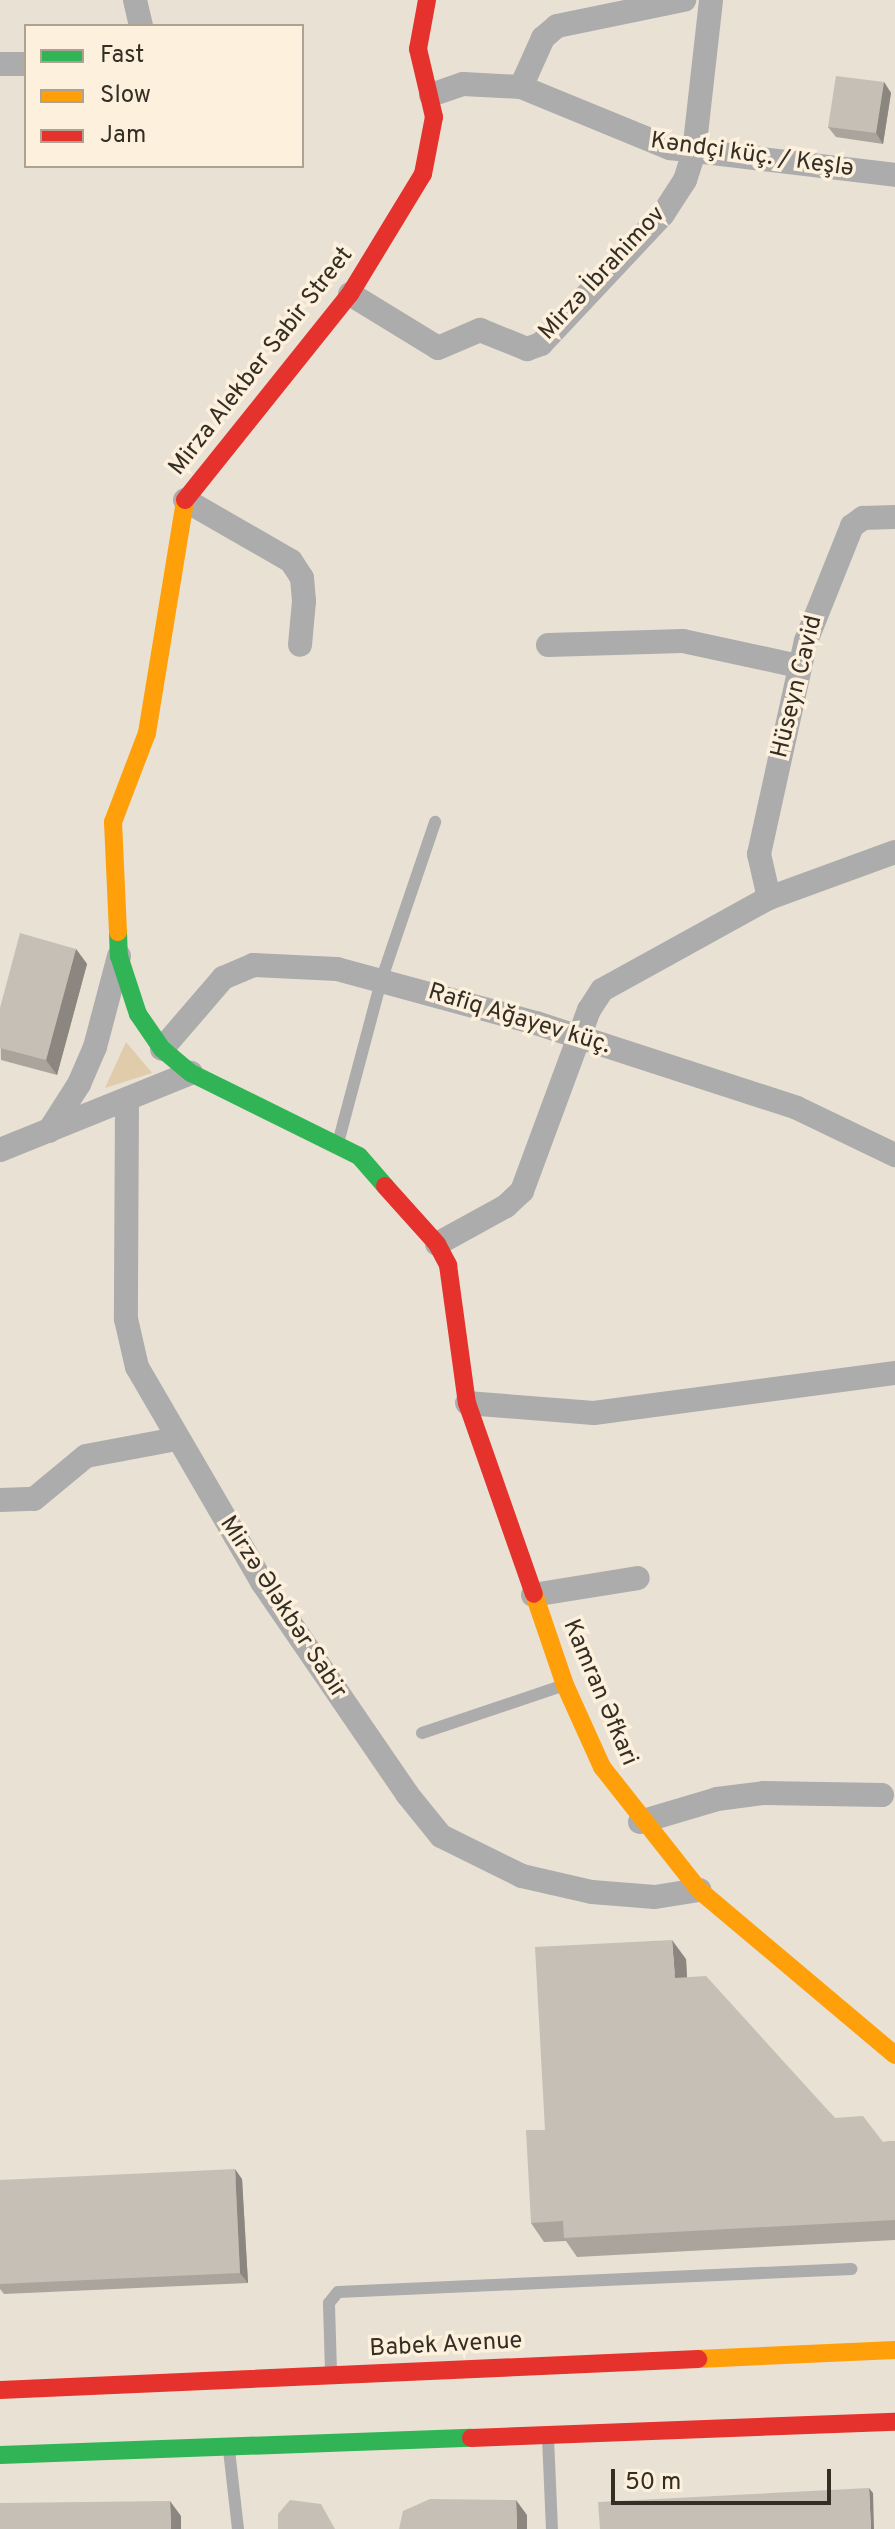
<!DOCTYPE html>
<meta charset="utf-8">
<style>
body{margin:0}
#map{position:relative;width:895px;height:2529px;overflow:hidden;background:#e9e1d4;font-family:Overpass,sans-serif}
div>[style]{position:absolute}
[style*='--x']{left:calc(var(--x)*1px);top:calc(var(--y)*1px);width:calc(var(--w)*1px);rotate:calc(var(--a)*1deg)}
.green>*{inset:0;background:#e0cbaa}
.lane>*{height:12px;margin:-6px;padding:0 6px;transform-origin:6px;border-radius:6px;background:#acacad}
.street>*{height:24px;margin:-12px;padding:0 12px;transform-origin:12px;border-radius:12px;background:#acacad}
.fast>*{height:18px;margin:-9px;padding:0 9px;transform-origin:9px;border-radius:9px;background:#30b455}
.slow>*{height:18px;margin:-9px;padding:0 9px;transform-origin:9px;border-radius:9px;background:#ff9f0a}
.jam>*{height:18px;margin:-9px;padding:0 9px;transform-origin:9px;border-radius:9px;background:#e5322d}
.wall>*{inset:0;background:#aaa49c}
.shaded-wall>*{inset:0;background:#8b867f}
.building>*{inset:0;background:#c6bfb5}
span{translate:-50% -50%;white-space:nowrap;text-align:center;line-height:1.15;-webkit-text-stroke:7px #fdf0dd;paint-order:stroke}
.street-label{font-size:24px;color:#342e25}
.legend{position:absolute;left:24px;top:24px;width:280px;height:144px;box-sizing:border-box;background:#fdf0dd;border:2px solid #ada293;margin:0;padding:10px 14px;list-style:none;font-size:24px;color:#342e25}
.legend li{display:flex;align-items:center;gap:16px;height:40px}
.legend b{width:40px;border:2px solid #ada293}
.scale{position:absolute;left:611px;top:2469px;width:220px;height:36px;box-sizing:border-box;border:4px solid #342e25;border-top:0;padding-left:10px;font-size:24px;line-height:28px;white-space:nowrap;color:#342e25;-webkit-text-stroke:6px #fdf0dd;paint-order:stroke}
</style>
<div id="map">
<div class="green">
<i style="clip-path:polygon(126px 1042px,152px 1073px,105px 1088px)"></i>
</div>
<div class="lane">
<i style="--x:338;--y:1143;--w:171;--a:-75.1"></i>
<i style="--x:382;--y:978;--w:165;--a:-71.2"></i>
<i style="--x:422;--y:1733;--w:148;--a:-18.6"></i>
<i style="--x:331;--y:2372;--w:69;--a:-91.7"></i>
<i style="--x:329;--y:2303;--w:14;--a:-51"></i>
<i style="--x:338;--y:2292;--w:514;--a:-2.57"></i>
<i style="--x:548;--y:2438;--w:91;--a:87.5"></i>
<i style="--x:229;--y:2450;--w:80;--a:83.5"></i>
</div>
<div class="street">
<i style="--x:135;--y:0;--w:27;--a:77"></i>
<i style="--x:0;--y:64;--w:26;--a:0"></i>
<i style="--x:521;--y:87;--w:54;--a:-65.8"></i>
<i style="--x:543;--y:38;--w:18;--a:-41"></i>
<i style="--x:557;--y:26;--w:130;--a:-11.6"></i>
<i style="--x:431;--y:95;--w:34;--a:-19"></i>
<i style="--x:463;--y:84;--w:58;--a:3"></i>
<i style="--x:521;--y:87;--w:161;--a:22.3"></i>
<i style="--x:670;--y:148;--w:227;--a:6.8"></i>
<i style="--x:350;--y:294;--w:103;--a:31.5"></i>
<i style="--x:438;--y:348;--w:46;--a:-23.2"></i>
<i style="--x:480;--y:330;--w:51;--a:22"></i>
<i style="--x:527;--y:349;--w:15;--a:-20"></i>
<i style="--x:541;--y:344;--w:178;--a:-46.8"></i>
<i style="--x:663;--y:214;--w:40;--a:-57.1"></i>
<i style="--x:685;--y:180;--w:29;--a:-72"></i>
<i style="--x:694;--y:152;--w:153;--a:-83.6"></i>
<i style="--x:185;--y:500;--w:122;--a:29.9"></i>
<i style="--x:291;--y:561;--w:20;--a:57"></i>
<i style="--x:302;--y:578;--w:23;--a:85"></i>
<i style="--x:304;--y:601;--w:44;--a:95.2"></i>
<i style="--x:548;--y:645;--w:135;--a:-1.7"></i>
<i style="--x:683;--y:641;--w:119;--a:12.2"></i>
<i style="--x:769;--y:898;--w:45;--a:-102.8"></i>
<i style="--x:759;--y:854;--w:218;--a:-77.6"></i>
<i style="--x:806;--y:641;--w:124;--a:-68.2"></i>
<i style="--x:852;--y:526;--w:14;--a:-36"></i>
<i style="--x:863;--y:518;--w:32;--a:-2"></i>
<i style="--x:162;--y:1049;--w:94;--a:-49.3"></i>
<i style="--x:223;--y:978;--w:33;--a:-23"></i>
<i style="--x:253;--y:965;--w:84;--a:2.7"></i>
<i style="--x:337;--y:969;--w:206;--a:15.2"></i>
<i style="--x:536;--y:1023;--w:274;--a:18"></i>
<i style="--x:797;--y:1108;--w:109;--a:25.6"></i>
<i style="--x:127;--y:1101;--w:218;--a:90.3"></i>
<i style="--x:126;--y:1319;--w:49;--a:77.1"></i>
<i style="--x:137;--y:1367;--w:249;--a:59.8"></i>
<i style="--x:262;--y:1582;--w:257;--a:55.6"></i>
<i style="--x:407;--y:1794;--w:54;--a:51"></i>
<i style="--x:441;--y:1836;--w:90;--a:26.3"></i>
<i style="--x:522;--y:1876;--w:72;--a:12.9"></i>
<i style="--x:592;--y:1892;--w:63;--a:4.5"></i>
<i style="--x:655;--y:1897;--w:45;--a:-9"></i>
<i style="--x:49;--y:1131;--w:56;--a:-57.4"></i>
<i style="--x:79;--y:1084;--w:40;--a:-66.6"></i>
<i style="--x:95;--y:1047;--w:94;--a:-75.2"></i>
<i style="--x:0;--y:1150;--w:206;--a:-22"></i>
<i style="--x:437;--y:1244;--w:79;--a:-28.8"></i>
<i style="--x:506;--y:1206;--w:22;--a:-43"></i>
<i style="--x:522;--y:1191;--w:193;--a:-69.7"></i>
<i style="--x:589;--y:1010;--w:24;--a:-57"></i>
<i style="--x:602;--y:990;--w:191;--a:-28.9"></i>
<i style="--x:769;--y:898;--w:134;--a:-20.1"></i>
<i style="--x:467;--y:1403;--w:127;--a:4.5"></i>
<i style="--x:594;--y:1413;--w:304;--a:-7.6"></i>
<i style="--x:0;--y:1500;--w:34;--a:-2"></i>
<i style="--x:34;--y:1499;--w:67;--a:-39.6"></i>
<i style="--x:86;--y:1456;--w:92;--a:-10.7"></i>
<i style="--x:533;--y:1595;--w:106;--a:-9.2"></i>
<i style="--x:640;--y:1822;--w:80;--a:-16.6"></i>
<i style="--x:717;--y:1799;--w:47;--a:-7.3"></i>
<i style="--x:764;--y:1793;--w:118;--a:1"></i>
</div>
<div class="fast">
<i style="--x:118;--y:932;--w:24;--a:88"></i>
<i style="--x:119;--y:956;--w:61;--a:71.9"></i>
<i style="--x:138;--y:1014;--w:42;--a:55.6"></i>
<i style="--x:162;--y:1049;--w:38;--a:40"></i>
<i style="--x:191;--y:1073;--w:187;--a:26.3"></i>
<i style="--x:359;--y:1156;--w:40;--a:49"></i>
<i style="--x:0;--y:2455;--w:471;--a:-2.1"></i>
</div>
<div class="slow">
<i style="--x:118;--y:932;--w:110;--a:-92.6"></i>
<i style="--x:113;--y:822;--w:95;--a:-69.1"></i>
<i style="--x:147;--y:733;--w:236;--a:-80.7"></i>
<i style="--x:534;--y:1594;--w:96;--a:71.2"></i>
<i style="--x:565;--y:1685;--w:90;--a:65.7"></i>
<i style="--x:602;--y:1767;--w:157;--a:51.7"></i>
<i style="--x:699;--y:1890;--w:256;--a:40.1"></i>
<i style="--x:698;--y:2359;--w:197;--a:-2.6"></i>
</div>
<div class="jam">
<i style="--x:185;--y:500;--w:264;--a:-51.3"></i>
<i style="--x:350;--y:294;--w:140;--a:-58.7"></i>
<i style="--x:423;--y:174;--w:58;--a:-79.1"></i>
<i style="--x:434;--y:117;--w:70;--a:-103.2"></i>
<i style="--x:418;--y:49;--w:50;--a:-79.6"></i>
<i style="--x:385;--y:1186;--w:78;--a:48.1"></i>
<i style="--x:437;--y:1244;--w:24;--a:62"></i>
<i style="--x:448;--y:1265;--w:139;--a:82.2"></i>
<i style="--x:467;--y:1403;--w:202;--a:70.7"></i>
<i style="--x:0;--y:2390;--w:699;--a:-2.54"></i>
<i style="--x:471;--y:2438;--w:424;--a:-2.2"></i>
</div>
<div class="wall">
<i style="clip-path:polygon(884px 82px,891px 93px,883px 144px,836px 137px,828px 127px)"></i>
<i style="clip-path:polygon(76px 949px,87px 964px,57px 1075px,1px 1060px,0 1008px)"></i>
<i style="clip-path:polygon(686px 1959px,687px 1977px,835px 2118px,883px 2142px,895px 2141px,895px 2240px,577px 2257px,566px 2241px,544px 2242px,531px 2223px,545px 2130px)"></i>
<i style="clip-path:polygon(242px 2179px,248px 2283px,4px 2294px,0 2289px,0 2180px)"></i>
</div>
<div class="shaded-wall">
<i style="clip-path:polygon(884px 82px,891px 93px,883px 144px,876px 133px)"></i>
<i style="clip-path:polygon(76px 949px,87px 964px,57px 1075px,46px 1060px)"></i>
<i style="clip-path:polygon(672px 1940px,686px 1959px,688px 1997px,675px 1978px)"></i>
<i style="clip-path:polygon(235px 2169px,242px 2179px,248px 2283px,240px 2273px)"></i>
<i style="clip-path:polygon(869px 2488px,873px 2493px,874px 2529px,871px 2529px)"></i>
<i style="clip-path:polygon(516px 2500px,527px 2515px,527px 2529px,517px 2529px)"></i>
<i style="clip-path:polygon(170px 2501px,181px 2516px,181px 2529px,171px 2529px)"></i>
</div>
<div class="building">
<i style="clip-path:polygon(836px 76px,884px 82px,876px 133px,828px 127px)"></i>
<i style="clip-path:polygon(20px 933px,76px 949px,46px 1060px,0 1048px,0 1008px)"></i>
<i style="clip-path:polygon(672px 1940px,675px 1978px,706px 1976px,835px 2118px,863px 2116px,883px 2142px,895px 2141px,895px 2220px,564px 2238px,563px 2221px,531px 2223px,526px 2130px,545px 2130px,535px 1947px)"></i>
<i style="clip-path:polygon(235px 2169px,240px 2273px,0 2284px,0 2180px)"></i>
<i style="clip-path:polygon(869px 2488px,871px 2529px,600px 2529px,598px 2502px)"></i>
<i style="clip-path:polygon(430px 2499px,516px 2500px,517px 2529px,399px 2529px,403px 2511px)"></i>
<i style="clip-path:polygon(290px 2500px,321px 2504px,335px 2529px,278px 2529px,278px 2514px)"></i>
<i style="clip-path:polygon(170px 2501px,171px 2529px,0 2529px,0 2503px)"></i>
</div>
<div class="street-label">
<span style="left:752px;top:156px;rotate:8deg">Kəndçi küç. / Keşlə</span>
<span style="left:603px;top:274px;rotate:-47deg">Mirzə İbrahimov</span>
<span style="left:262px;top:362px;rotate:-52deg">Mirza Alekber Sabir Street</span>
<span style="left:798px;top:687px;rotate:-76deg">Hüseyn Cavid</span>
<span style="left:519px;top:1020px;rotate:17deg">Rafiq Ağayev küç.</span>
<span style="left:282px;top:1608px;rotate:57deg">Mirzə Ələkbər Sabir</span>
<span style="left:599px;top:1693px;rotate:67deg">Kamran Əfkari</span>
<span style="left:446px;top:2346px;rotate:-3deg">Babek Avenue</span>
</div>
<ul class="legend">
<li><b style="height:10px;background:#30b455"></b>Fast</li>
<li><b style="height:10px;background:#ff9f0a"></b>Slow</li>
<li><b style="height:10px;background:#e5322d"></b>Jam</li>
</ul>
<div class="scale">50 m</div>
</div>
